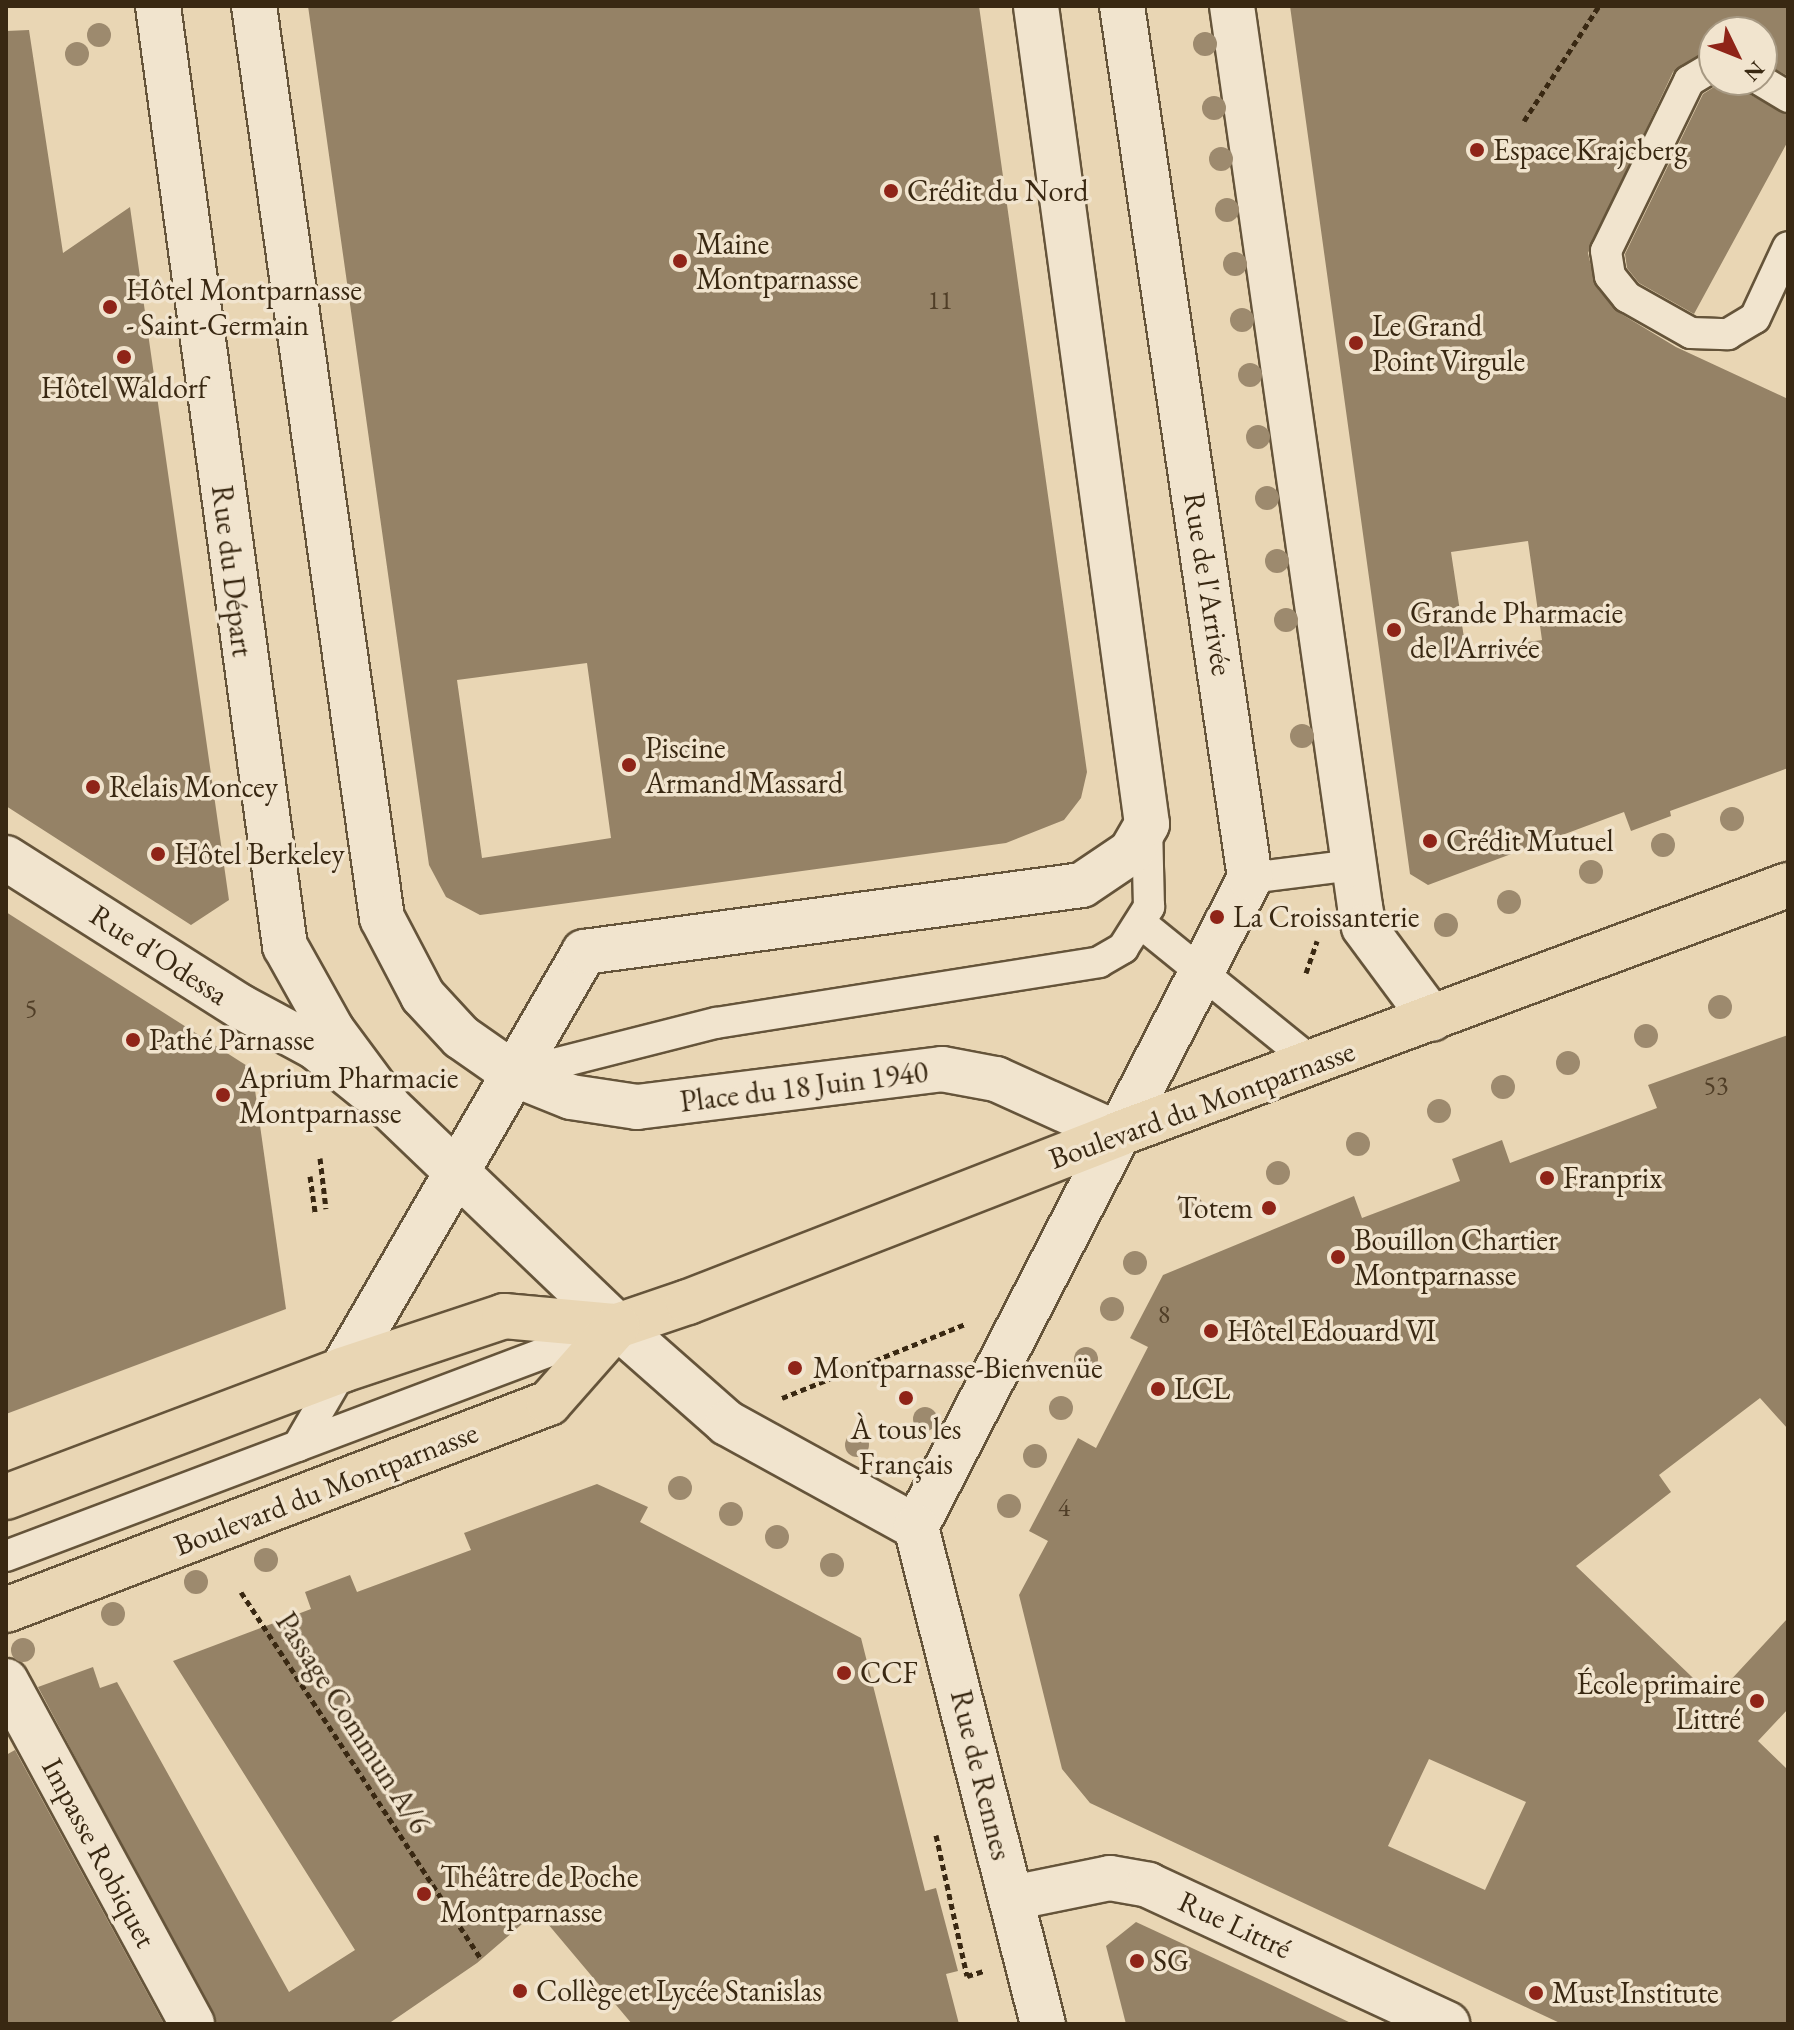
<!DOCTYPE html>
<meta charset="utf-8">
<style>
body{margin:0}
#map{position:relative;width:1794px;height:2030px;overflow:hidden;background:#e9d6b4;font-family:"EB Garamond",serif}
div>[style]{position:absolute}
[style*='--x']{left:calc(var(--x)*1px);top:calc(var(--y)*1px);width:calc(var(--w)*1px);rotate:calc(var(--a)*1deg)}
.building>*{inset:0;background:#958266}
.path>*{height:5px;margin-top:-2.5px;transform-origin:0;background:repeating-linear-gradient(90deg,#392812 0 6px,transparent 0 10px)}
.roads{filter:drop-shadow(2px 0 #65543a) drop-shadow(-2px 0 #65543a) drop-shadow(0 2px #65543a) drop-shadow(0 -2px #65543a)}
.lane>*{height:30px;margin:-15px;padding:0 15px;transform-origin:15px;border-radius:15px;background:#f1e4ce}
.street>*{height:44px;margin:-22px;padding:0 22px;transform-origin:22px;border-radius:22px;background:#f1e4ce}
.secondary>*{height:44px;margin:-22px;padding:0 22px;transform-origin:22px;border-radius:22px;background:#f1e4ce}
.primary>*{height:44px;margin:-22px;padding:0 22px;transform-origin:22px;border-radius:22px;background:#e9d6b4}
.trees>*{width:24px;height:24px;margin:-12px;border-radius:50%;background:#9d8a6e}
.dots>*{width:22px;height:22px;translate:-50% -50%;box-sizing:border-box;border:4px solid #f1e4ce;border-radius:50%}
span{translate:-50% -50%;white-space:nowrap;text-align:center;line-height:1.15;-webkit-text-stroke:7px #f1e4ce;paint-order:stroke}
.number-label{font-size:26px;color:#503e27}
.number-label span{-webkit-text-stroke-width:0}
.poi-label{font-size:30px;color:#392812}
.left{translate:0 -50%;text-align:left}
.right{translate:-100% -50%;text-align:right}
.street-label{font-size:30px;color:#392812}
.frame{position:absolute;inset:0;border:8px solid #392812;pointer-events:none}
.north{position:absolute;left:1698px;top:16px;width:80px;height:80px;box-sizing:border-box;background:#f1e4ce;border:2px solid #a79983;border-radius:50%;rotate:133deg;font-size:22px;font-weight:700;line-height:32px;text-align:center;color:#392812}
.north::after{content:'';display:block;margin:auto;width:28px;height:36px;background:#8f2418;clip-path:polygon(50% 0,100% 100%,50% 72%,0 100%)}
</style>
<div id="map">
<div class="building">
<i style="clip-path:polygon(evenodd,308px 6px,979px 6px,1087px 772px,1081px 798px,1064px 820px,1006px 843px,480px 915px,446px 897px,429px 865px,308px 6px,587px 663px,611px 838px,482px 858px,457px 680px,587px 663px)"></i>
<i style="clip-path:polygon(evenodd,1290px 6px,1788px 6px,1788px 76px,1762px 62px,1762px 32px,1714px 32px,1714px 48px,1673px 72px,1588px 253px,1596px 287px,1618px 312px,1676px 347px,1788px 399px,1788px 768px,1670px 811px,1671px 816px,1631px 831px,1624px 812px,1428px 885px,1410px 874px,1290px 6px,1528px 541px,1542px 640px,1466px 651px,1451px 552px,1528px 541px)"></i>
<i style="clip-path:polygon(29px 30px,63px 253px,130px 207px,229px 900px,191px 925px,6px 806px,6px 31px)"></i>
<i style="clip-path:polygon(1725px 80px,1742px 80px,1751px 95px,1788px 115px,1788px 141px,1694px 314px,1639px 283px,1627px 268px,1625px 254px,1703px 94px)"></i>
<i style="clip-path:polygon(6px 912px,252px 1069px,286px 1309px,6px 1414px)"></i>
<i style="clip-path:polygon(evenodd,1788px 1035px,1788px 1429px,1760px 1398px,1659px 1475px,1671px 1492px,1576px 1566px,1714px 1698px,1788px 1618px,1788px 1709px,1758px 1741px,1788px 1770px,1788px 2024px,1562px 2024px,1090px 1803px,1062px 1769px,1019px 1595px,1048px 1541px,1029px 1531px,1078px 1438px,1096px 1448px,1148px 1347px,1130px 1338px,1163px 1275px,1354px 1196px,1362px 1218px,1460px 1181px,1452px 1159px,1502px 1140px,1510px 1163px,1604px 1128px,1657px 1108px,1648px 1085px,1788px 1035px,1429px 1759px,1526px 1802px,1485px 1890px,1388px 1846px,1429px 1759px)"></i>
<i style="clip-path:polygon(597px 1484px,648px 1507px,640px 1522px,861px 1638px,925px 1891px,936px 1888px,958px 1971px,946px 1974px,959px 2024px,632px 2024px,537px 1911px,477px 1963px,388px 2024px,217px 2024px,38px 1687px,93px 1667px,100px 1688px,117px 1682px,289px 1992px,355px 1950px,173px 1661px,311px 1609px,305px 1592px,350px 1575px,357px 1592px,471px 1550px,464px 1533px)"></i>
<i style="clip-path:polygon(15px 1750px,164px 2024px,6px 2024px,6px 1755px)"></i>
<i style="clip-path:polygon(1136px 1922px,1263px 1981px,1353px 2024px,1126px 2024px,1106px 1946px)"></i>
</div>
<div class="path">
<i style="--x:1524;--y:121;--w:137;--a:-56.9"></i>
<i style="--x:1306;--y:973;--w:34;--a:-71"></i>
<i style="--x:320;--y:1158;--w:51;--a:83.3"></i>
<i style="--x:310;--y:1176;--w:37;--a:82"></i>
<i style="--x:782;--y:1398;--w:197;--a:-22"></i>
<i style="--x:241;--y:1592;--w:439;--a:56.8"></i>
<i style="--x:936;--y:1835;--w:144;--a:77.6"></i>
<i style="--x:967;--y:1976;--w:17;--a:-17"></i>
</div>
<div class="roads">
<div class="lane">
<i style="--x:1714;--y:66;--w:29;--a:149"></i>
<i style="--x:1689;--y:81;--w:189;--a:116"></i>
<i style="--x:1606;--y:251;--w:25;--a:81"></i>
<i style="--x:1610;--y:276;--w:27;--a:51"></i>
<i style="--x:1627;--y:297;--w:73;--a:29.4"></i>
<i style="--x:1691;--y:333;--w:37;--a:2"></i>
<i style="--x:1728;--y:334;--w:31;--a:-31"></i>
<i style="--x:1755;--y:318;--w:78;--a:-65.1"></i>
<i style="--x:1760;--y:80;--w:33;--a:31"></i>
<i style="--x:1250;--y:878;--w:104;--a:-7.2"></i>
<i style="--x:1142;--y:924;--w:220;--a:39.1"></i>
<i style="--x:514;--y:1074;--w:208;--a:-14.2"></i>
<i style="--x:716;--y:1023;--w:388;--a:-9"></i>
<i style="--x:1099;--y:962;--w:28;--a:-30"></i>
<i style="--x:1123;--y:948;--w:49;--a:-57.6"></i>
<i style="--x:1149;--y:907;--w:83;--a:-91.4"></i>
<i style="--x:298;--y:1446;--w:88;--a:-59.9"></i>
<i style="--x:6;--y:1556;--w:643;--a:-20.66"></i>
</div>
<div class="street">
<i style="--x:1232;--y:6;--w:910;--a:81.91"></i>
<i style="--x:1360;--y:907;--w:20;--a:79"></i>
<i style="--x:1364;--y:927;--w:114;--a:53.5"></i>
<i style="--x:6;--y:858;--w:278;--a:32.4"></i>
<i style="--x:241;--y:1007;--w:84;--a:28.4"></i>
<i style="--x:315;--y:1047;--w:67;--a:38.9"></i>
<i style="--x:6;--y:1681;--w:390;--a:61.5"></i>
<i style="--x:1012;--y:1898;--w:100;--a:-11.5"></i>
<i style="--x:1110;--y:1878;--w:39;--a:10"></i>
<i style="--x:1148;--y:1885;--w:330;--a:24.9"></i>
</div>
<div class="secondary">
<i style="--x:158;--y:6;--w:949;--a:82.31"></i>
<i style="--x:285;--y:946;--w:96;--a:60.8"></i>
<i style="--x:332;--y:1030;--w:96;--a:53.5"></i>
<i style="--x:389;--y:1107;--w:316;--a:43.8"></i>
<i style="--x:617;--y:1326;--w:147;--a:41.4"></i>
<i style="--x:727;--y:1423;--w:216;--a:28.8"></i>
<i style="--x:254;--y:6;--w:921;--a:82.01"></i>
<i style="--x:382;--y:918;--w:88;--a:62.3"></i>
<i style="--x:423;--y:996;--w:56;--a:47.2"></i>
<i style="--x:461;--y:1037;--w:65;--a:34.9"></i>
<i style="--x:514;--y:1074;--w:61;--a:22"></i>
<i style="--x:571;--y:1097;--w:67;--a:8.6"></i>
<i style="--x:637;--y:1107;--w:307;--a:-7.1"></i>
<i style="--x:942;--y:1069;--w:55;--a:10.5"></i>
<i style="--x:996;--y:1079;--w:134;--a:24.3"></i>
<i style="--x:342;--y:1370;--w:483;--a:-59.9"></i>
<i style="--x:584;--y:952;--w:502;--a:-7.66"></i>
<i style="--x:1082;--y:885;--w:59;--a:-34"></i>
<i style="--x:1131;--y:852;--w:32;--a:-60"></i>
<i style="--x:1147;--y:824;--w:825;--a:-97.73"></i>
<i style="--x:916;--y:1527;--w:730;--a:-62.77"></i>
<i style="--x:1250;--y:878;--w:881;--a:-98.35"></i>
<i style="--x:916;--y:1527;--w:513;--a:75.67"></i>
</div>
<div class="primary">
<i style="--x:6;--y:1497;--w:359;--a:-20.7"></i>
<i style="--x:342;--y:1370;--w:171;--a:-18.4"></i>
<i style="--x:504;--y:1316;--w:113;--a:5.1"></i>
<i style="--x:617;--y:1326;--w:75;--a:-18.7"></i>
<i style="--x:688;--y:1302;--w:462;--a:-21.3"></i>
<i style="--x:1118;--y:1134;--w:715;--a:-20.39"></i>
<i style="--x:6;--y:1610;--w:581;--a:-20.87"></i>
<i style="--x:549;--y:1403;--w:103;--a:-48.6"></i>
</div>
</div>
<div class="trees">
<i style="left:99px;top:35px"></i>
<i style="left:1205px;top:44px"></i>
<i style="left:77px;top:54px"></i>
<i style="left:1214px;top:108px"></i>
<i style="left:1221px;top:159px"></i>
<i style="left:1227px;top:210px"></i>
<i style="left:1235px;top:264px"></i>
<i style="left:1242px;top:320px"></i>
<i style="left:1250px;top:375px"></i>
<i style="left:1258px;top:437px"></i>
<i style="left:1267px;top:498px"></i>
<i style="left:1277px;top:561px"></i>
<i style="left:1286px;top:620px"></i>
<i style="left:1302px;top:736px"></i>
<i style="left:1732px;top:819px"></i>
<i style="left:1663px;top:845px"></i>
<i style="left:1591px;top:872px"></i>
<i style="left:1509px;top:902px"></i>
<i style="left:1446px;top:925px"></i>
<i style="left:1720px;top:1007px"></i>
<i style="left:1646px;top:1036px"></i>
<i style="left:1568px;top:1063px"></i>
<i style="left:1503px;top:1087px"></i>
<i style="left:1439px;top:1111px"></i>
<i style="left:1358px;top:1144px"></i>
<i style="left:1278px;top:1173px"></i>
<i style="left:1191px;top:1207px"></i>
<i style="left:1135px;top:1263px"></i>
<i style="left:1112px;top:1309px"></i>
<i style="left:1086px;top:1359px"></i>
<i style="left:1061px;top:1408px"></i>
<i style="left:925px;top:1419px"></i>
<i style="left:857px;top:1445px"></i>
<i style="left:1035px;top:1456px"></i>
<i style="left:680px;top:1488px"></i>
<i style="left:1009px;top:1506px"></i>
<i style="left:731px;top:1514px"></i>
<i style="left:777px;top:1537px"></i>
<i style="left:266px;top:1560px"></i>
<i style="left:832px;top:1565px"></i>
<i style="left:196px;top:1582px"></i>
<i style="left:113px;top:1614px"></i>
<i style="left:23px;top:1650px"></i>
</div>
<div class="dots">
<i style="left:1477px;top:150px;background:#8f2418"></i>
<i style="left:891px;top:191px;background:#8f2418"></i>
<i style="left:680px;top:261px;background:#8f2418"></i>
<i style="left:110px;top:307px;background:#8f2418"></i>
<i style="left:1356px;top:343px;background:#8f2418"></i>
<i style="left:124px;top:357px;background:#8f2418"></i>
<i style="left:1394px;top:630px;background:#8f2418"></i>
<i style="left:629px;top:765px;background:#8f2418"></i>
<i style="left:93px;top:787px;background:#8f2418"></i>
<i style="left:1430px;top:841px;background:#8f2418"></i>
<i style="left:158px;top:854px;background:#8f2418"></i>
<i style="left:1217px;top:917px;background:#8f2418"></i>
<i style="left:133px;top:1040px;background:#8f2418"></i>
<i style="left:223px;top:1095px;background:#8f2418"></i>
<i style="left:1547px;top:1178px;background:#8f2418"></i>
<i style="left:1269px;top:1208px;background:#8f2418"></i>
<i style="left:1338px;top:1257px;background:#8f2418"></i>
<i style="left:1211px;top:1331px;background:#8f2418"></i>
<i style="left:795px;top:1368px;background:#8f2418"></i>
<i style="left:1158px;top:1389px;background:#8f2418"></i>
<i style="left:906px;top:1398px;background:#8f2418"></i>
<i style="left:844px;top:1673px;background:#8f2418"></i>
<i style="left:1757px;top:1701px;background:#8f2418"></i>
<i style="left:424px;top:1894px;background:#8f2418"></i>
<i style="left:1137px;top:1961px;background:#8f2418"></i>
<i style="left:520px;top:1991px;background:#8f2418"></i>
<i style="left:1536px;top:1993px;background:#8f2418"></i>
</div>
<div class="number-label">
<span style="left:940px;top:301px">11</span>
<span style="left:31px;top:1009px">5</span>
<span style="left:1716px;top:1086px">53</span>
<span style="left:1164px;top:1315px">8</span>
<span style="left:1064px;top:1508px">4</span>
</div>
<div class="poi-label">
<span class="left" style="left:1493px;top:150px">Espace Krajcberg</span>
<span class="left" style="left:907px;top:191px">Crédit du Nord</span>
<span class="left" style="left:696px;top:261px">Maine<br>Montparnasse</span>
<span class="left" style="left:126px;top:307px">Hôtel Montparnasse<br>- Saint-Germain</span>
<span class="left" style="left:1372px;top:343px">Le Grand<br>Point Virgule</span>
<span style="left:124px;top:388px">Hôtel Waldorf</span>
<span class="left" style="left:1410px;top:630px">Grande Pharmacie<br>de l'Arrivée</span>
<span class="left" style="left:645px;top:765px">Piscine<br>Armand Massard</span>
<span class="left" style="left:109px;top:787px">Relais Moncey</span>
<span class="left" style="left:1446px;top:841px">Crédit Mutuel</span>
<span class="left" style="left:174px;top:854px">Hôtel Berkeley</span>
<span class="left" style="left:1233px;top:917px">La Croissanterie</span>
<span class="left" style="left:149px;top:1040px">Pathé Parnasse</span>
<span class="left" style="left:239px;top:1095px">Aprium Pharmacie<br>Montparnasse</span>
<span class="left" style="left:1563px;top:1178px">Franprix</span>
<span class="right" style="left:1253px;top:1208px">Totem</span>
<span class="left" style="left:1354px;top:1257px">Bouillon Chartier<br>Montparnasse</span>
<span class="left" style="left:1227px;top:1331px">Hôtel Edouard VI</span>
<span class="left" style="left:813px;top:1368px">Montparnasse-Bienvenüe</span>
<span class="left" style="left:1174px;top:1389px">LCL</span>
<span style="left:906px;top:1446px">À tous les<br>Français</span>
<span class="left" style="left:860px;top:1673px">CCF</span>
<span class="right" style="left:1741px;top:1701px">École primaire<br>Littré</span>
<span class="left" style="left:440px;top:1894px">Théâtre de Poche<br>Montparnasse</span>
<span class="left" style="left:1153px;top:1961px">SG</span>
<span class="left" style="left:536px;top:1991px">Collège et Lycée Stanislas</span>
<span class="left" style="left:1552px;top:1993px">Must Institute</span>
</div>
<div class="street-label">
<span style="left:232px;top:571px;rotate:83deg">Rue du Départ</span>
<span style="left:1208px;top:584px;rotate:81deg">Rue de l'Arrivée</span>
<span style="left:159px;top:955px;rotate:33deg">Rue d'Odessa</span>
<span style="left:804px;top:1087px;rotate:-7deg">Place du 18 Juin 1940</span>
<span style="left:1202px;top:1105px;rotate:-20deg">Boulevard du Montparnasse</span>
<span style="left:326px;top:1489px;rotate:-21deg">Boulevard du Montparnasse</span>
<span style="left:353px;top:1723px;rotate:57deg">Passage Commun A/6</span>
<span style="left:981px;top:1775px;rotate:76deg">Rue de Rennes</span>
<span style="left:99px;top:1853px;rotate:62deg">Impasse Robiquet</span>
<span style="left:1235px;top:1925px;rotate:25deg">Rue Littré</span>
</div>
<div class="frame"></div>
<div class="north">N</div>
</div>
